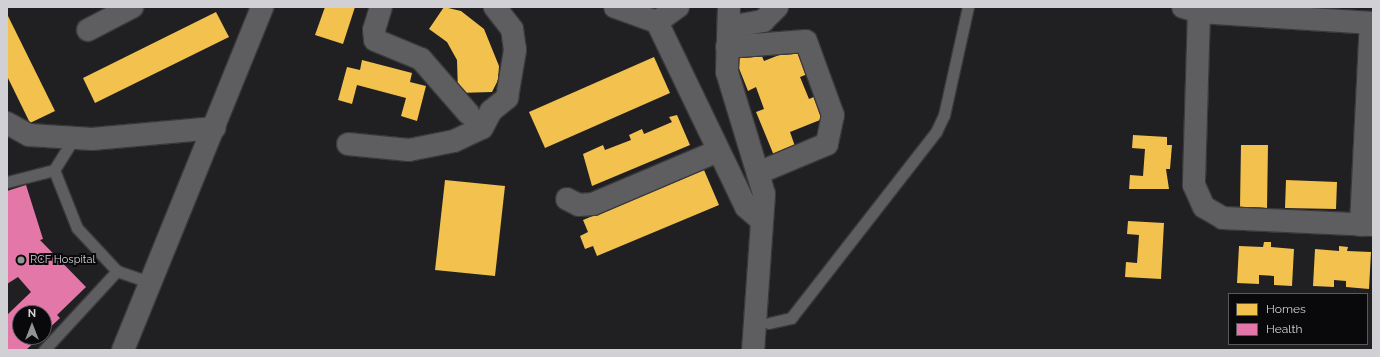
<!DOCTYPE html>
<style>
body{margin:0}
#map{position:relative;width:1380px;height:357px;overflow:hidden;background:#201f22;font-family:Raleway,sans-serif}
div>[style]{position:absolute}
[style*='--x']{left:calc(var(--x)*1px);top:calc(var(--y)*1px);width:calc(var(--w)*1px);rotate:calc(var(--a)*1deg)}
.homes>*{inset:0;background:#f2c14e}
.health>*{inset:0;background:#e377a8}
.roads{filter:drop-shadow(1px 0 #3a393b) drop-shadow(-1px 0 #3a393b) drop-shadow(0 1px #3a393b) drop-shadow(0 -1px #3a393b)}
.service>*{height:11px;margin:-5.5px;padding:0 5.5px;transform-origin:5.5px;border-radius:5.5px;background:#5e5e60}
.minor>*{height:22px;margin:-11px;padding:0 11px;transform-origin:11px;border-radius:11px;background:#5e5e60}
.dots>*{width:11px;height:11px;translate:-50% -50%;box-sizing:border-box;border:2px solid #09080b;border-radius:50%}
span{translate:-50% -50%;white-space:nowrap;text-align:center;line-height:1.15;-webkit-text-stroke:4px #09080b;paint-order:stroke}
.poi-label{font-size:11px;color:#d1d1d5}
.left{translate:0 -50%;text-align:left}
.frame{position:absolute;inset:0;border:8px solid #d1d1d5;pointer-events:none}
.legend{position:absolute;left:1228px;top:293px;width:140px;height:52px;box-sizing:border-box;background:#09080b;border:1px solid #59585c;margin:0;padding:5px 7px;list-style:none;font-size:12px;color:#d1d1d5}
.legend li{display:flex;align-items:center;gap:8px;height:20px}
.legend b{width:20px;border:1px solid #59585c}
.north{position:absolute;left:12px;top:305px;width:40px;height:40px;box-sizing:border-box;background:#09080b;border:1px solid #59585c;border-radius:50%;rotate:0deg;font-size:11px;font-weight:700;line-height:16px;text-align:center;color:#d1d1d5}
.north::after{content:'';display:block;margin:auto;width:14px;height:18px;background:#939396;clip-path:polygon(50% 0,100% 100%,50% 72%,0 100%)}
</style>
<div id="map">
<div class="homes">
<i style="clip-path:polygon(325px 7px,355px 7px,343px 44px,315px 35px)"></i>
<i style="clip-path:polygon(444px 7px,461px 11px,484px 29px,499px 66px,498px 80px,492px 92px,458px 93px,457px 60px,447px 42px,429px 29px)"></i>
<i style="clip-path:polygon(216px 12px,229px 37px,95px 103px,83px 78px)"></i>
<i style="clip-path:polygon(7px 14px,55px 111px,30px 123px,7px 76px)"></i>
<i style="clip-path:polygon(802px 46px,813px 72px,800px 77px,809px 99px,821px 94px,830px 116px,790px 132px,796px 149px,775px 158px,756px 112px,764px 109px,756px 87px,748px 91px,735px 58px,759px 49px,764px 61px)"></i>
<i style="clip-path:polygon(654px 57px,670px 93px,545px 148px,529px 112px)"></i>
<i style="clip-path:polygon(362px 60px,412px 73px,410px 82px,426px 86px,417px 121px,401px 116px,406px 98px,357px 85px,352px 104px,338px 100px,347px 67px,360px 70px)"></i>
<i style="clip-path:polygon(677px 115px,690px 145px,592px 186px,583px 154px,603px 145px,605px 150px,631px 140px,629px 135px,642px 129px,644px 134px,672px 122px,669px 117px)"></i>
<i style="clip-path:polygon(1133px 135px,1167px 137px,1167px 145px,1172px 145px,1170px 169px,1166px 169px,1169px 189px,1129px 189px,1130px 175px,1143px 176px,1145px 149px,1132px 148px)"></i>
<i style="clip-path:polygon(1241px 145px,1268px 145px,1267px 208px,1240px 207px)"></i>
<i style="clip-path:polygon(704px 170px,719px 205px,597px 256px,593px 246px,585px 249px,580px 236px,588px 232px,583px 220px)"></i>
<i style="clip-path:polygon(445px 180px,505px 186px,495px 276px,435px 270px)"></i>
<i style="clip-path:polygon(1286px 180px,1337px 182px,1336px 209px,1285px 208px)"></i>
<i style="clip-path:polygon(1128px 221px,1164px 223px,1161px 279px,1125px 277px,1126px 262px,1137px 263px,1139px 235px,1127px 234px)"></i>
<i style="clip-path:polygon(1264px 242px,1271px 242px,1271px 247px,1294px 249px,1292px 286px,1274px 285px,1274px 276px,1259px 275px,1259px 284px,1237px 283px,1239px 246px,1263px 247px)"></i>
<i style="clip-path:polygon(1339px 246px,1348px 247px,1347px 251px,1371px 252px,1369px 289px,1346px 287px,1346px 281px,1334px 280px,1334px 287px,1313px 286px,1315px 249px,1339px 251px)"></i>
</div>
<div class="health">
<i style="clip-path:polygon(26px 185px,43px 239px,40px 240px,86px 287px,57px 315px,60px 318px,44px 333px,44px 313px,20px 313px,20px 337px,40px 337px,26px 350px,7px 350px,7px 315px,31px 292px,18px 277px,7px 284px,7px 191px)"></i>
</div>
<div class="roads">
<div class="service">
<i style="--x:7;--y:182;--w:49;--a:-14.3"></i>
<i style="--x:54;--y:170;--w:38;--a:-58"></i>
<i style="--x:117;--y:271;--w:37;--a:19"></i>
<i style="--x:769;--y:323;--w:23;--a:-13"></i>
<i style="--x:791;--y:318;--w:236;--a:-52.1"></i>
<i style="--x:936;--y:132;--w:19;--a:-65"></i>
<i style="--x:944;--y:115;--w:111;--a:-77.5"></i>
<i style="--x:44;--y:350;--w:108;--a:-47.3"></i>
<i style="--x:117;--y:271;--w:59;--a:-132.9"></i>
<i style="--x:77;--y:228;--w:62;--a:-111.6"></i>
</div>
<div class="minor">
<i style="--x:381;--y:7;--w:24;--a:107"></i>
<i style="--x:374;--y:30;--w:10;--a:84"></i>
<i style="--x:375;--y:40;--w:50;--a:22.4"></i>
<i style="--x:421;--y:59;--w:72;--a:49"></i>
<i style="--x:615;--y:7;--w:45;--a:19.7"></i>
<i style="--x:657;--y:22;--w:26;--a:-36"></i>
<i style="--x:729;--y:7;--w:65;--a:91.8"></i>
<i style="--x:727;--y:72;--w:127;--a:73.1"></i>
<i style="--x:764;--y:194;--w:156;--a:94"></i>
<i style="--x:1183;--y:7;--w:17;--a:17"></i>
<i style="--x:1199;--y:12;--w:174;--a:3.6"></i>
<i style="--x:1199;--y:12;--w:173;--a:91.7"></i>
<i style="--x:1194;--y:185;--w:24;--a:66"></i>
<i style="--x:1204;--y:207;--w:22;--a:30"></i>
<i style="--x:1223;--y:218;--w:150;--a:2.7"></i>
<i style="--x:657;--y:22;--w:205;--a:64.3"></i>
<i style="--x:746;--y:207;--w:18;--a:41"></i>
<i style="--x:729;--y:27;--w:35;--a:-10"></i>
<i style="--x:763;--y:21;--w:20;--a:-45"></i>
<i style="--x:88;--y:30;--w:50;--a:-27.6"></i>
<i style="--x:727;--y:47;--w:79;--a:-4.3"></i>
<i style="--x:806;--y:41;--w:79;--a:70"></i>
<i style="--x:833;--y:115;--w:30;--a:102"></i>
<i style="--x:827;--y:144;--w:75;--a:157.2"></i>
<i style="--x:7;--y:123;--w:25;--a:29"></i>
<i style="--x:29;--y:135;--w:63;--a:3.6"></i>
<i style="--x:92;--y:139;--w:123;--a:-5.1"></i>
<i style="--x:348;--y:144;--w:61;--a:5.6"></i>
<i style="--x:409;--y:150;--w:46;--a:-11.3"></i>
<i style="--x:454;--y:141;--w:31;--a:-25"></i>
<i style="--x:482;--y:128;--w:19;--a:-62"></i>
<i style="--x:491;--y:111;--w:21;--a:-39"></i>
<i style="--x:507;--y:98;--w:49;--a:-80.5"></i>
<i style="--x:515;--y:50;--w:21;--a:-98"></i>
<i style="--x:512;--y:29;--w:28;--a:-128"></i>
<i style="--x:567;--y:199;--w:13;--a:27"></i>
<i style="--x:579;--y:205;--w:14;--a:-4"></i>
<i style="--x:593;--y:204;--w:136;--a:-23"></i>
<i style="--x:1361;--y:225;--w:202;--a:-87.2"></i>
<i style="--x:123;--y:350;--w:370;--a:-67.9"></i>
</div>
</div>
<div class="dots">
<i style="left:21px;top:260px;background:#939396"></i>
</div>
<div class="poi-label">
<span class="left" style="left:30px;top:260px">RCF Hospital</span>
</div>
<div class="frame"></div>
<ul class="legend">
<li><b style="height:11px;background:#f2c14e"></b>Homes</li>
<li><b style="height:11px;background:#e377a8"></b>Health</li>
</ul>
<div class="north">N</div>
</div>
